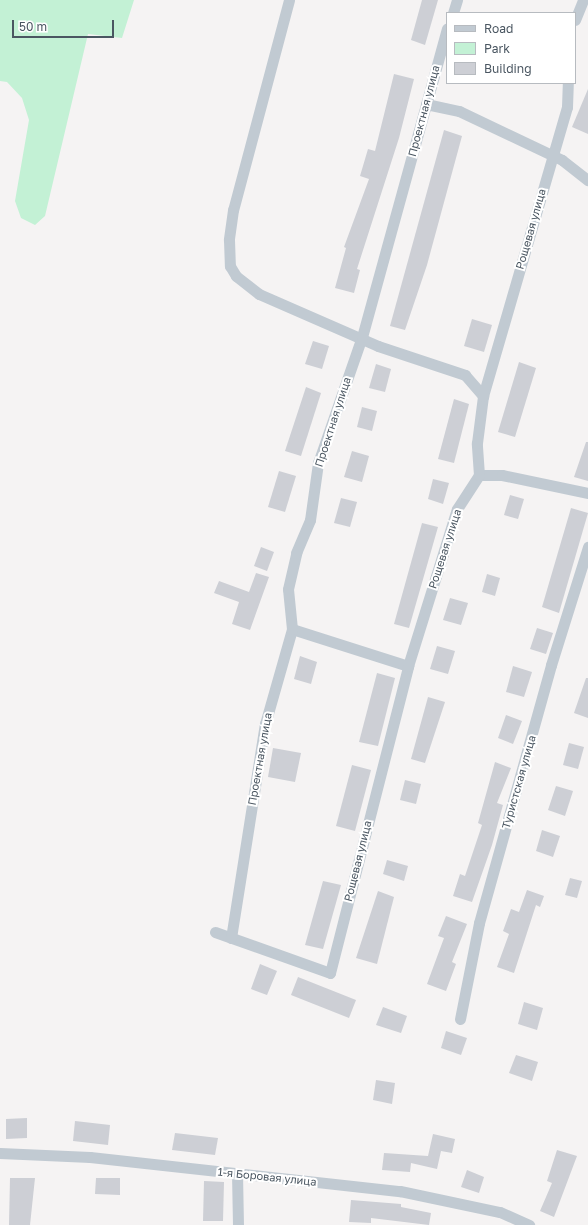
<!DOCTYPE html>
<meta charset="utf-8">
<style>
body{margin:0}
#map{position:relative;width:588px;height:1225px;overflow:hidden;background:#f5f3f3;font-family:"Golos Text",sans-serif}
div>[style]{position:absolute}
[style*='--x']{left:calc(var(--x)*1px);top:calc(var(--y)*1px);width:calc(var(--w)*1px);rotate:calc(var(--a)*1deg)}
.green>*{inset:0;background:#c3f1d5}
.building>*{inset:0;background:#cdcfd5}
.street>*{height:11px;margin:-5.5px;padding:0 5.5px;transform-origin:5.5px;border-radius:5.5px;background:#c1cad2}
span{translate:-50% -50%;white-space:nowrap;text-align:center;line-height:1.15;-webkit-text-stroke:4px #fff;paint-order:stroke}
.street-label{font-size:11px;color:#4a5661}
.legend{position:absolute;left:446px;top:12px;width:130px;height:72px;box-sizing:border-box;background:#fff;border:1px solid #b7bbc0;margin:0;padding:5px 7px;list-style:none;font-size:12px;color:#4a5661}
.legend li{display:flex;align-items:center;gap:8px;height:20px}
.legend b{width:20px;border:1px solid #b7bbc0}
.scale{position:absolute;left:12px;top:20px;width:102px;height:18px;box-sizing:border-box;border:2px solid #4a5661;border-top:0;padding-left:5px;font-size:12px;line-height:14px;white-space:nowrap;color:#4a5661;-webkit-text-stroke:3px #fff;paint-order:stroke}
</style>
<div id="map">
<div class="green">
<i style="clip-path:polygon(0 0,134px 0,122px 38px,88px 34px,45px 216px,35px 225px,21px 218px,15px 201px,29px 120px,22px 98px,7px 82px,0 81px)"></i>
</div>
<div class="building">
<i style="clip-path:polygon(422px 0,438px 0,425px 45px,411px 40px)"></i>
<i style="clip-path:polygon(394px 74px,414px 79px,399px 138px,357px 269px,360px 270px,354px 293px,335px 288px,346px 248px,344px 247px,369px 179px,360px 176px,368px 149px,375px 151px)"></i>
<i style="clip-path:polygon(588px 89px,588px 134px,572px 127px)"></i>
<i style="clip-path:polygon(444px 130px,462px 136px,427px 265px,405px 330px,390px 326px)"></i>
<i style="clip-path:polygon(472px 319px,492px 325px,484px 352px,464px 346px)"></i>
<i style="clip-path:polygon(313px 341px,329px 346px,322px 369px,305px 364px)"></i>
<i style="clip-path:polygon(519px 362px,536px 368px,515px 437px,498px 432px)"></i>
<i style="clip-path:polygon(376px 364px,391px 369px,385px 392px,369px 388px)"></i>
<i style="clip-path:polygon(306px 387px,321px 393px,301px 456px,285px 451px)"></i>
<i style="clip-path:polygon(454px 399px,469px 404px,454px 463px,438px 459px)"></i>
<i style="clip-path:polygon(362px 407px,377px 411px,372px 431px,357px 427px)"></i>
<i style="clip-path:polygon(586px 442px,588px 442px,588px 481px,574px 477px)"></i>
<i style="clip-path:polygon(352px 451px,369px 456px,362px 482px,344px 477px)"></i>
<i style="clip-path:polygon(279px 471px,296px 476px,285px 512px,268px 507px)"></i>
<i style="clip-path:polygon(433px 479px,449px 483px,443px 504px,428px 499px)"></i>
<i style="clip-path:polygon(510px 495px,524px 499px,518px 519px,504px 515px)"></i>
<i style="clip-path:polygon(341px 498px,357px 502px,350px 527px,334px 523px)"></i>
<i style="clip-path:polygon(571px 508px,588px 513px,559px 613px,542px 607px)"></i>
<i style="clip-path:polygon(422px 523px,438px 527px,409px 628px,394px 624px)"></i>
<i style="clip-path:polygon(261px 547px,274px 552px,267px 571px,254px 566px)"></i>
<i style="clip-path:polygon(256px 573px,269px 577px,250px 630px,232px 624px,239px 602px,214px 593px,219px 581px,249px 592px)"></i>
<i style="clip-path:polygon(487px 574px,500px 578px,495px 596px,482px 592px)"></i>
<i style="clip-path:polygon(450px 598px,468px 603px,461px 625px,443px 620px)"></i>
<i style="clip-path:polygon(537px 628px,553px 633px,546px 654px,530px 649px)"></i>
<i style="clip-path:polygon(437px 646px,455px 651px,448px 674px,430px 669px)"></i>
<i style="clip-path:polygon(300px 656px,317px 662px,311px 684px,294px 679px)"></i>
<i style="clip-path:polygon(513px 666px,532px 672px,524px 697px,506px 692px)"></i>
<i style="clip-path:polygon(377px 673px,395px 678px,378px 746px,359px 742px)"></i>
<i style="clip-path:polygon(586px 678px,588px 678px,588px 718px,574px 713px)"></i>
<i style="clip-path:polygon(428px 697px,445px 702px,425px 763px,411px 759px)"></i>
<i style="clip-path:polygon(506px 715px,522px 721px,513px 744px,498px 738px)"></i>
<i style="clip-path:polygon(569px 743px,584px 747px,578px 769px,563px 765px)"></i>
<i style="clip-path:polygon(273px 748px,301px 753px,295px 782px,268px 777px)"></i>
<i style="clip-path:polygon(495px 762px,511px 768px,497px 803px,503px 805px,492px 845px,472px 902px,453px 896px,460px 874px,465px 876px,482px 825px,478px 823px)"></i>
<i style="clip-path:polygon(352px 765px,371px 770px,355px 831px,336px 826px)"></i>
<i style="clip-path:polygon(405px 780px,421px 784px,416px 804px,400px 800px)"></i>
<i style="clip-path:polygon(556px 786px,573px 791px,565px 816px,548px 810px)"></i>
<i style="clip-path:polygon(542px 830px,560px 836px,553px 857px,536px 851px)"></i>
<i style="clip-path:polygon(387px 860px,408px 866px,404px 881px,383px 874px)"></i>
<i style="clip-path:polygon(570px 878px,582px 881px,577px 898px,565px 895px)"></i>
<i style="clip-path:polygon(323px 881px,341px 885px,323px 949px,305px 945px)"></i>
<i style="clip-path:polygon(527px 890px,544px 896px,540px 907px,536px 905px,514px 973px,497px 967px,509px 934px,503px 931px,511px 909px,519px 912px)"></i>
<i style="clip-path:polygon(378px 891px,394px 897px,377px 964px,356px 958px)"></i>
<i style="clip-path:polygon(446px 916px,467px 924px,452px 962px,456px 964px,446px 991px,427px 984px,444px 938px,438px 936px)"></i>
<i style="clip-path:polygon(260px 964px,277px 971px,267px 995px,251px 989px)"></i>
<i style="clip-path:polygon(298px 977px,356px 1000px,349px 1018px,291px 995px)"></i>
<i style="clip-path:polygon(524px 1002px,543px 1008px,537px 1030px,518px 1024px)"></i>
<i style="clip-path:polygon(383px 1007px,407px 1016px,401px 1033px,376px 1025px)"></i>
<i style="clip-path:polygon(446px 1031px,467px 1038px,461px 1055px,441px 1048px)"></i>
<i style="clip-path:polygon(516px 1055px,538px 1062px,532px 1081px,509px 1073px)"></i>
<i style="clip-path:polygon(376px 1080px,395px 1083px,392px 1104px,373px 1100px)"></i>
<i style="clip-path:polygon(27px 1118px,27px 1138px,6px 1139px,6px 1119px)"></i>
<i style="clip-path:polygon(75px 1121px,110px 1125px,108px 1145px,73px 1141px)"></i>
<i style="clip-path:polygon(175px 1133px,218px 1138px,215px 1155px,172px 1150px)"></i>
<i style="clip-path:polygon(433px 1134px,455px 1139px,452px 1153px,441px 1151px,437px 1169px,411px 1163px,410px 1172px,382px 1170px,384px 1153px,428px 1156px)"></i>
<i style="clip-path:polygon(557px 1150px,577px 1156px,554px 1217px,540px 1211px,552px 1183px,547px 1181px)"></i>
<i style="clip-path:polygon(467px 1170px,484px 1177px,479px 1193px,461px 1187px)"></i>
<i style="clip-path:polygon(10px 1178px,35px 1178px,30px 1225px,9px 1225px)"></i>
<i style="clip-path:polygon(96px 1178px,120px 1178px,120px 1195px,95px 1194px)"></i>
<i style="clip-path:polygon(204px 1181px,224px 1182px,223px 1221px,203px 1221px)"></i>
<i style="clip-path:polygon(351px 1200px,401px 1204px,401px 1207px,431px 1213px,429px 1225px,371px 1218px,371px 1223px,349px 1222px)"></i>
</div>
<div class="street">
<i style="--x:289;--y:0;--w:217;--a:104.9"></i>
<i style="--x:233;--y:210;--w:30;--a:98"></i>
<i style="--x:229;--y:240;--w:26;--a:88"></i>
<i style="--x:230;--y:266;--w:12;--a:59"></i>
<i style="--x:236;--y:276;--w:29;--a:38"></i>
<i style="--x:259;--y:294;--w:130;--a:23.6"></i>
<i style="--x:378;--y:346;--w:92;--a:18.4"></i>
<i style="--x:465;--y:375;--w:28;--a:49"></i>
<i style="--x:453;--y:13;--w:14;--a:-73"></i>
<i style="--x:575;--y:20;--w:22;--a:-68"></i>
<i style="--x:426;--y:104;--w:34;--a:12"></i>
<i style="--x:459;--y:111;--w:114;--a:25.4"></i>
<i style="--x:562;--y:160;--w:33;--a:38"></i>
<i style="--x:479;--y:475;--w:23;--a:0"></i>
<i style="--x:502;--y:475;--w:88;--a:11.8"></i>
<i style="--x:292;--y:629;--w:122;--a:17.7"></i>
<i style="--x:215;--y:932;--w:122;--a:19.6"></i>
<i style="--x:330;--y:973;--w:317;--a:-75.7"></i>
<i style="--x:408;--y:666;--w:164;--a:-72.7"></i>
<i style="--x:457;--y:509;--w:40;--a:-57.1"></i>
<i style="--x:479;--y:475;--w:32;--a:-94"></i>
<i style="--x:477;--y:443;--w:47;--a:-82.7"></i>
<i style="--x:483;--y:396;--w:301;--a:-73.8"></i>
<i style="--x:567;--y:107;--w:24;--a:-88"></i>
<i style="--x:231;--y:938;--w:217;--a:-81"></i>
<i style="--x:265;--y:724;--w:99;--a:-74.1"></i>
<i style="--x:292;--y:629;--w:40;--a:-95.7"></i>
<i style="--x:288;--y:589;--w:37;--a:-77"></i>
<i style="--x:296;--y:553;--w:36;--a:-67"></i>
<i style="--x:310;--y:520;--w:58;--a:-82"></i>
<i style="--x:318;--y:463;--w:133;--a:-70.8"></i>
<i style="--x:362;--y:337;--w:320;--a:-74.6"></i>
<i style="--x:460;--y:1019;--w:98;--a:-78.8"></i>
<i style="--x:479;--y:923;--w:268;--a:-74.4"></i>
<i style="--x:551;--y:665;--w:124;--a:-72.6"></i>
<i style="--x:0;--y:1153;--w:90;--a:2.5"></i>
<i style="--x:90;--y:1157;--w:312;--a:6.3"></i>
<i style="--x:400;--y:1191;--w:102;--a:11.9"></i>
<i style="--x:500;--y:1212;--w:32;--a:24"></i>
<i style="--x:237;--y:1173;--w:52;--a:88.9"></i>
</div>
<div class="street-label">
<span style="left:424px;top:111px;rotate:-75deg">Проектная улица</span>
<span style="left:531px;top:229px;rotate:-74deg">Рощевая улица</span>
<span style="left:333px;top:422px;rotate:-72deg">Проектная улица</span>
<span style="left:445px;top:549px;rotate:-72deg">Рощевая улица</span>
<span style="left:260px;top:759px;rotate:-80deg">Проектная улица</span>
<span style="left:519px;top:782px;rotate:-74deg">Туристская улица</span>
<span style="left:358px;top:861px;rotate:-76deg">Рощевая улица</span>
<span style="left:267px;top:1177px;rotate:6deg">1-я Боровая улица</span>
</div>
<ul class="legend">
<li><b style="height:5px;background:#c1cad2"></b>Road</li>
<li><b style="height:11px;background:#c3f1d5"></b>Park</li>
<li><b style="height:11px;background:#cdcfd5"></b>Building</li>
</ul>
<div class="scale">50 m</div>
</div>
